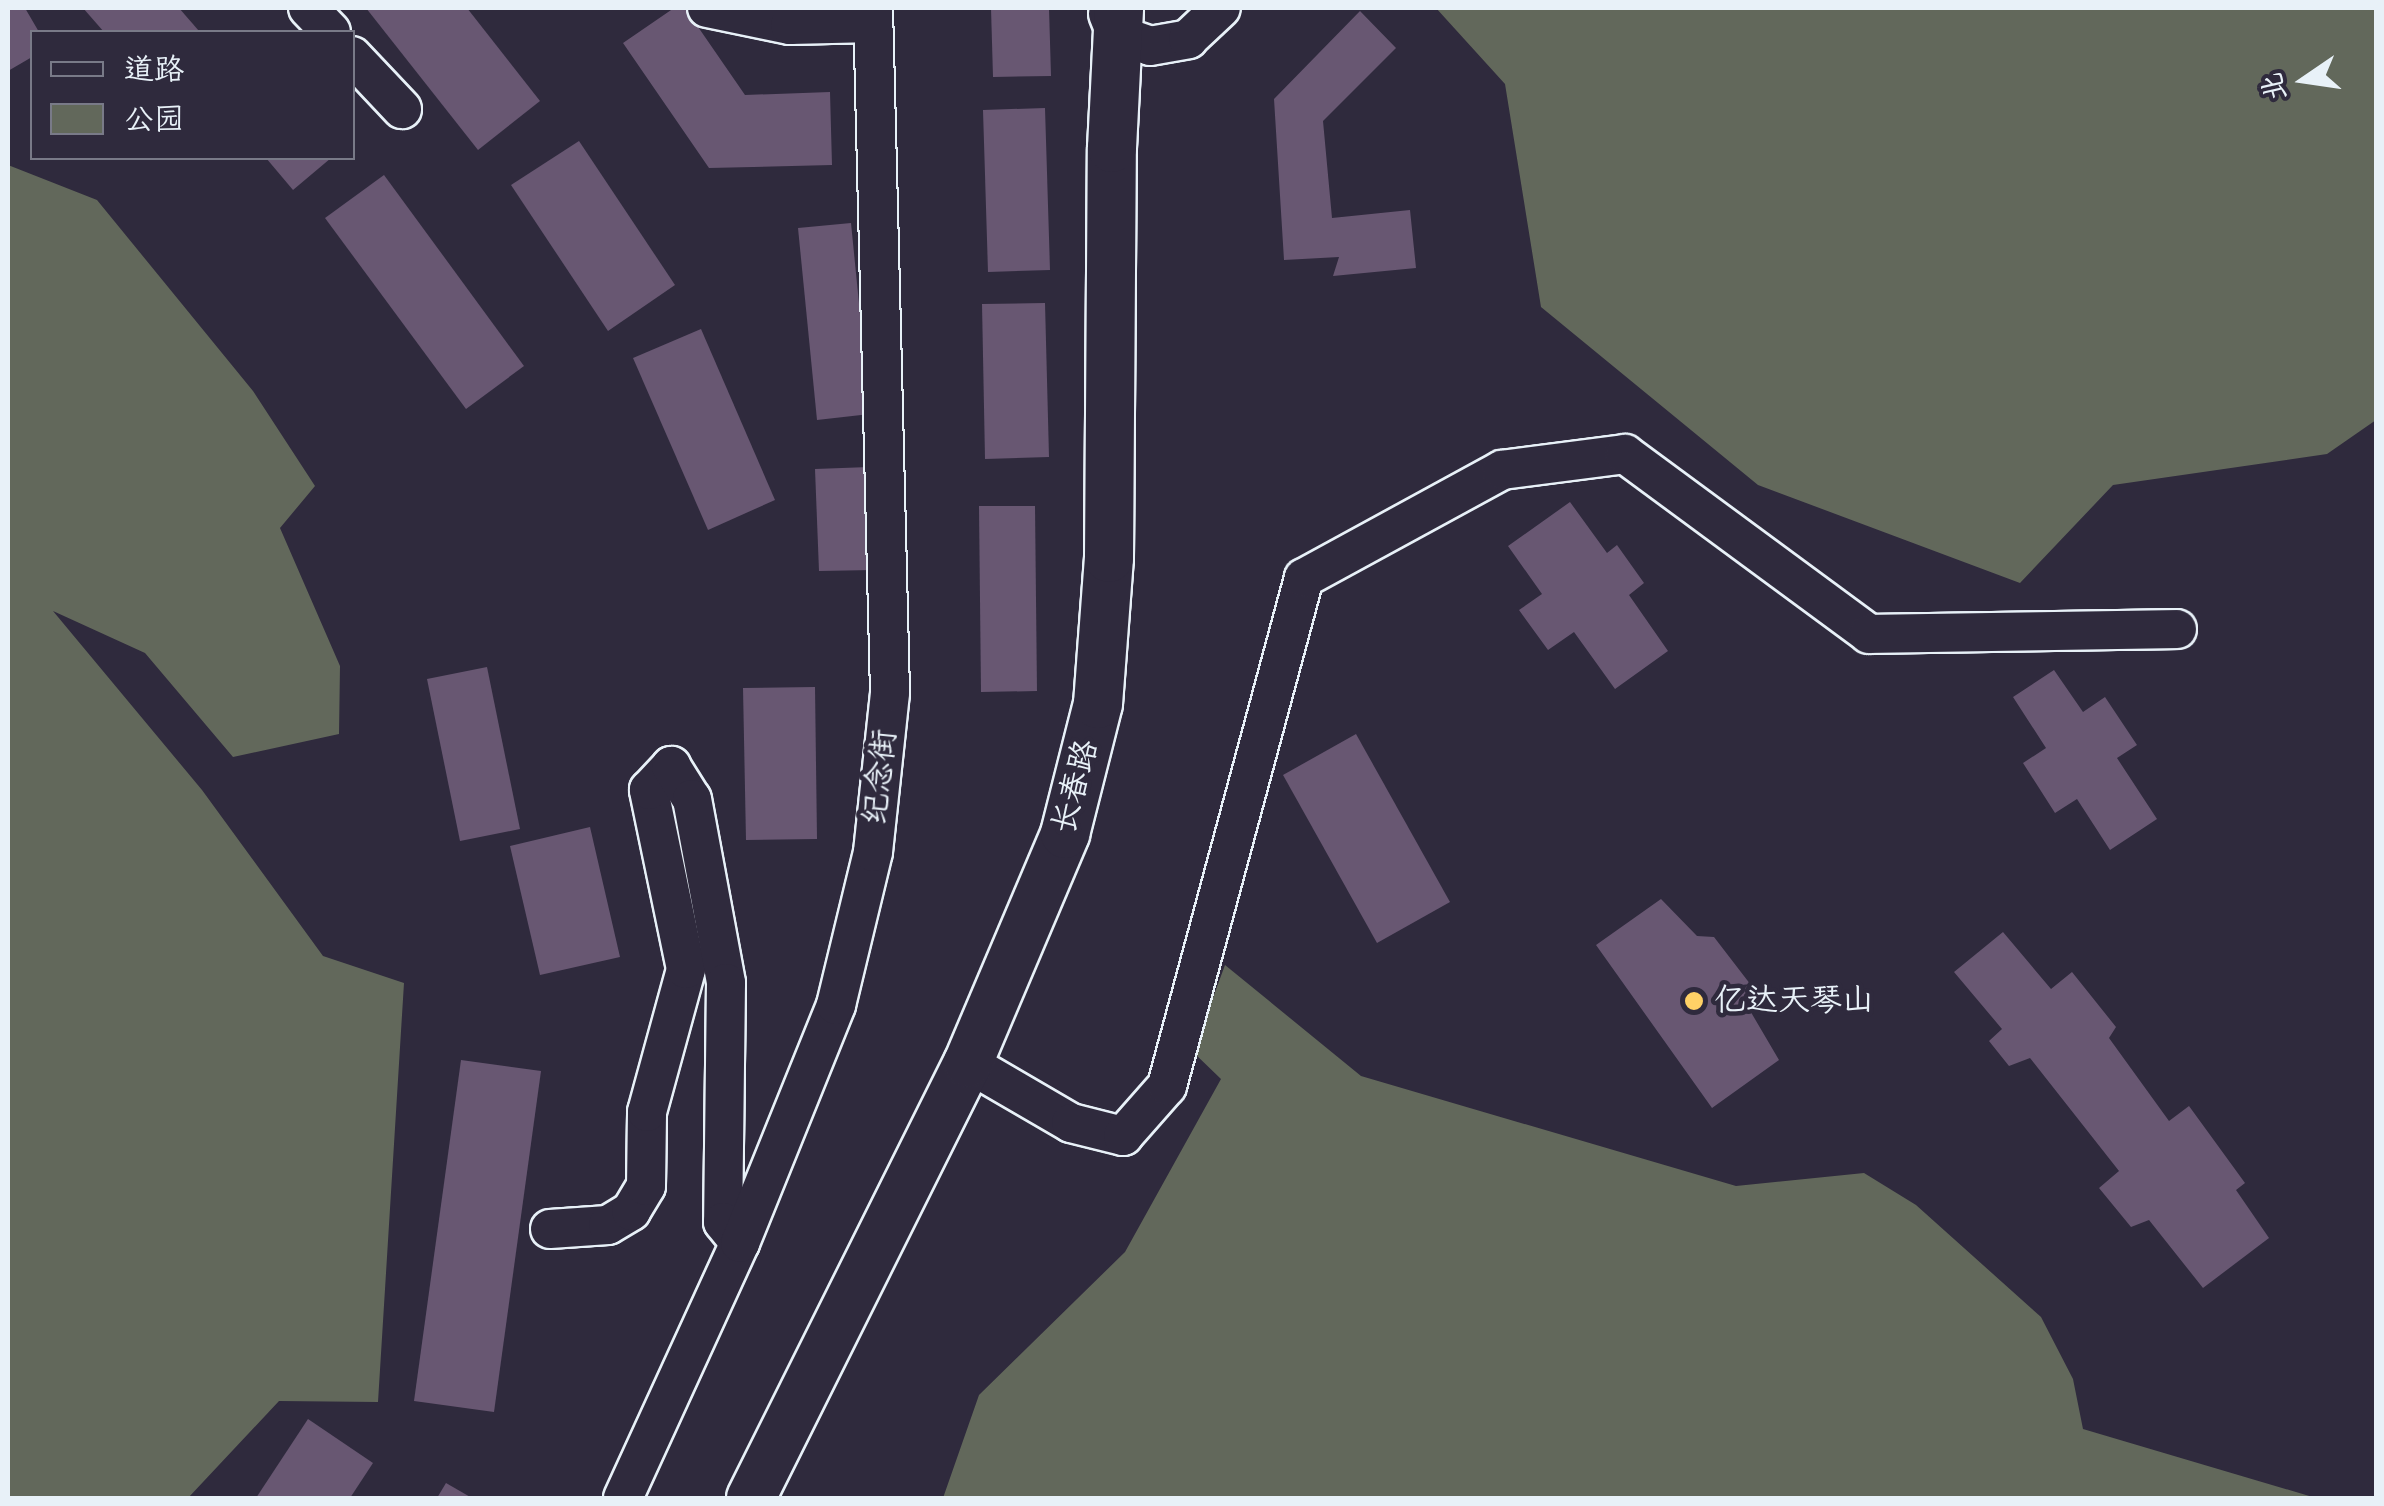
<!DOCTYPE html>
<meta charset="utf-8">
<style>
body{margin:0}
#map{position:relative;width:2384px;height:1506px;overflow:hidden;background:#2f2a3d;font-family:"Architects Daughter","LXGW WenKai TC",sans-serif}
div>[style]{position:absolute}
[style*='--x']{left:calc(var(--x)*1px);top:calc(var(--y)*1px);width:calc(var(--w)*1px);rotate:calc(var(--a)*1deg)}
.green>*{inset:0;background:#62685b}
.building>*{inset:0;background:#685772}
.roads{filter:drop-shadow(2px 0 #e8f1f8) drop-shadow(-2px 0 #e8f1f8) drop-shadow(0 2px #e8f1f8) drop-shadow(0 -2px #e8f1f8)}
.minor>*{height:38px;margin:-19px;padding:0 19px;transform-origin:19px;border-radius:19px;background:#2f2a3d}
.major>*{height:48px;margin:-24px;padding:0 24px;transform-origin:24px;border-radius:24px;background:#2f2a3d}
.dots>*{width:28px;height:28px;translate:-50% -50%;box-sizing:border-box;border:5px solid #2f2a3d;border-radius:50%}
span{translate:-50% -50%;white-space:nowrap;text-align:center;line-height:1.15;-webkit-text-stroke:9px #2f2a3d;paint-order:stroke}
.street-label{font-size:32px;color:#e8f1f8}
.poi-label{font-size:32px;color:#e8f1f8}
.left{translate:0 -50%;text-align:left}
.frame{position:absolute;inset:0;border:10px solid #e8f1f8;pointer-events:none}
.legend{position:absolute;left:30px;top:30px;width:325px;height:130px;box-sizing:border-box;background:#2f2a3d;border:2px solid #797a88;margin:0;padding:12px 18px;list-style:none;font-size:30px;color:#e8f1f8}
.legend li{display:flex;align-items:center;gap:20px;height:50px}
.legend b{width:50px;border:2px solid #797a88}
.north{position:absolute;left:2254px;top:30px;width:100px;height:100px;-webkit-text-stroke:8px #2f2a3d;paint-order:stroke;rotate:257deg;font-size:28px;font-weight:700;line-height:40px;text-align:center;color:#e8f1f8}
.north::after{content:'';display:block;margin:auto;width:35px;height:45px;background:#e8f1f8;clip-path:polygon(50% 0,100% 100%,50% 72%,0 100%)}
</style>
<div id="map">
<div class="green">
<i style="clip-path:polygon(1436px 8px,2376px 8px,2376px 420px,2327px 454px,2113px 485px,2020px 583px,1758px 485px,1541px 307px,1505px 84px)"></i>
<i style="clip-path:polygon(8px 165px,97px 200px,253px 391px,315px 486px,280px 528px,340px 666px,339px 734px,233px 757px,145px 653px,53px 611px,202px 790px,323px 956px,404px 983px,378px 1402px,279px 1401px,188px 1498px,8px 1498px)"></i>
<i style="clip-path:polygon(1225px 965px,1361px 1076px,1736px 1186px,1864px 1173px,1916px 1205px,2041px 1317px,2073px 1379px,2083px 1429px,2316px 1498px,943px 1498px,979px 1395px,1125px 1252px,1221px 1079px,1193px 1052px)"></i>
</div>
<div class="building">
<i style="clip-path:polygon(8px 8px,25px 8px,39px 32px,32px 32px,32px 57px,8px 71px)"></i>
<i style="clip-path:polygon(83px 8px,179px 8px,199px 31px,104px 32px)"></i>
<i style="clip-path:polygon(366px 8px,467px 8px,540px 101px,478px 150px)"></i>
<i style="clip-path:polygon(674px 8px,685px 8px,745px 95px,830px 92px,832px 165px,709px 168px,623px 43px)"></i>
<i style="clip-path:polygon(991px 8px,1049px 8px,1051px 76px,993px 77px)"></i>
<i style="clip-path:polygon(1360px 11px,1396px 48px,1323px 121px,1332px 218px,1410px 210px,1416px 268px,1333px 276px,1339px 257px,1284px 260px,1274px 99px)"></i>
<i style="clip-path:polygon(1045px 108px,1050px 270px,988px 272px,983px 110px)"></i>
<i style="clip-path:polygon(579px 141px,675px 285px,608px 331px,511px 185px)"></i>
<i style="clip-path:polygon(266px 158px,331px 158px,293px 190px)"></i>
<i style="clip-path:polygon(384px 175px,524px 366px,466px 409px,325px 218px)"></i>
<i style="clip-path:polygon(851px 223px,870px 414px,817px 420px,798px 228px)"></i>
<i style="clip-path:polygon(1045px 303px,1049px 457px,985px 459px,982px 304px)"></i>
<i style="clip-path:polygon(701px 329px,775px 500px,708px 530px,633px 358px)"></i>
<i style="clip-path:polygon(869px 467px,873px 570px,819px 571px,815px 469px)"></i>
<i style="clip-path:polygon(1570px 502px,1607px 553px,1617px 545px,1644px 583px,1629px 595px,1668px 651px,1615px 689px,1574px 632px,1548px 650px,1519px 610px,1542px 594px,1508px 546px)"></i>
<i style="clip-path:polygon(979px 506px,1035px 506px,1037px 691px,981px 692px)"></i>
<i style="clip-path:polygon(487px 667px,520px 829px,460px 841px,427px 679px)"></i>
<i style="clip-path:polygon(2054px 670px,2083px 712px,2105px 697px,2137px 745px,2117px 758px,2157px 819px,2110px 850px,2077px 799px,2055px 813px,2023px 763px,2046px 748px,2013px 697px)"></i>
<i style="clip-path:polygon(815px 687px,817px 839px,746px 840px,743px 688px)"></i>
<i style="clip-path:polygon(1356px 734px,1450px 902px,1377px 943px,1283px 775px)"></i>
<i style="clip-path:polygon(590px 827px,620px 957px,540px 975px,510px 846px)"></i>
<i style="clip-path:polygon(1661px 899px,1697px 936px,1714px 937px,1754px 989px,1752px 1014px,1779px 1060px,1712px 1108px,1596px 945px)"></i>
<i style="clip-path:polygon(2003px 932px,2051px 989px,2072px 972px,2116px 1027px,2109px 1038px,2169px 1121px,2189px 1106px,2245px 1183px,2236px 1190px,2269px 1238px,2203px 1288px,2149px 1220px,2131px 1227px,2099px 1188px,2119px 1171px,2030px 1058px,2009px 1066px,1989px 1041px,2002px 1029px,1954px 972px)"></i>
<i style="clip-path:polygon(461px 1060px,541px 1071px,494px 1412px,414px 1401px)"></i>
<i style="clip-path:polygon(308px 1419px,373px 1463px,350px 1498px,256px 1498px)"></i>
<i style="clip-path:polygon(446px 1483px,472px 1498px,437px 1498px)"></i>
</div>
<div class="roads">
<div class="minor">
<i style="--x:308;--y:8;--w:33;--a:46"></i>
<i style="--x:707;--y:8;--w:85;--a:11.6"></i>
<i style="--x:790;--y:25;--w:83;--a:-1.4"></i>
<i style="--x:1108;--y:14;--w:22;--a:68"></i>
<i style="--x:1116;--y:34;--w:36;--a:19"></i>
<i style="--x:1150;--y:46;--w:39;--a:-10"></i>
<i style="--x:1188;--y:39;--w:45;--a:-43.2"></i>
<i style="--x:352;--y:56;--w:73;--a:46.7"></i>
<i style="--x:968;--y:1063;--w:119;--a:30.2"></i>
<i style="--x:1071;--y:1123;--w:54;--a:14"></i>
<i style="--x:1123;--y:1136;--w:67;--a:-48.7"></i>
<i style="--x:1167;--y:1086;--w:526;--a:-74.91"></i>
<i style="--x:1304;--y:578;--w:226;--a:-28.6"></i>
<i style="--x:1502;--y:470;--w:124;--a:-7.4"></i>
<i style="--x:1625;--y:454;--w:303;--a:36.4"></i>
<i style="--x:1869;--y:634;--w:308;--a:-0.9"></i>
<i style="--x:550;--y:1229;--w:58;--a:-3.9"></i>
<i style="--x:608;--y:1225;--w:27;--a:-31"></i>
<i style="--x:631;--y:1211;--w:29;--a:-59"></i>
<i style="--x:646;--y:1186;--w:74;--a:-89.2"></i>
<i style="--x:647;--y:1112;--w:148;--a:-74.7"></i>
<i style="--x:686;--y:969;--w:183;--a:-101.7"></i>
<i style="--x:649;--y:790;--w:33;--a:-47"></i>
<i style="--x:671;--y:766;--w:39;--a:58"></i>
<i style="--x:692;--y:799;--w:187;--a:79.5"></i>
<i style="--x:726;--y:983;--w:239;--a:90.7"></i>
<i style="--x:723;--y:1222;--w:27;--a:51"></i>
<i style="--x:623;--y:1498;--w:281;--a:-65.4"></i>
<i style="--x:740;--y:1243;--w:257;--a:-68"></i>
<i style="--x:836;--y:1005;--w:157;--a:-76.4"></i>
<i style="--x:873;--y:852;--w:160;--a:-83.9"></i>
<i style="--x:890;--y:693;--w:685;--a:-91.42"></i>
</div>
<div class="major">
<i style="--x:751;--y:1498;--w:486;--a:-63.5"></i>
<i style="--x:968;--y:1063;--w:249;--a:-67"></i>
<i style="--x:1065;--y:834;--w:134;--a:-75.8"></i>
<i style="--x:1098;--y:704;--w:146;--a:-85.7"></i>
<i style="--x:1109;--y:558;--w:410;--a:-89.6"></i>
<i style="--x:1112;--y:148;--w:140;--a:-87.1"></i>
</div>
</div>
<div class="dots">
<i style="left:1694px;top:1001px;background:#ffd166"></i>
</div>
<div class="street-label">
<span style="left:881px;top:777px;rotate:-84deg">纪念街</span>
<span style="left:1076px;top:787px;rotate:-75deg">长春路</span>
</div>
<div class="poi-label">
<span class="left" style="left:1714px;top:1001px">亿达天琴山</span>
</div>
<div class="frame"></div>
<ul class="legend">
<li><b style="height:12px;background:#2f2a3d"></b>道路</li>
<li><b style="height:28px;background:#62685b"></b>公园</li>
</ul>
<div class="north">北</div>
</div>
